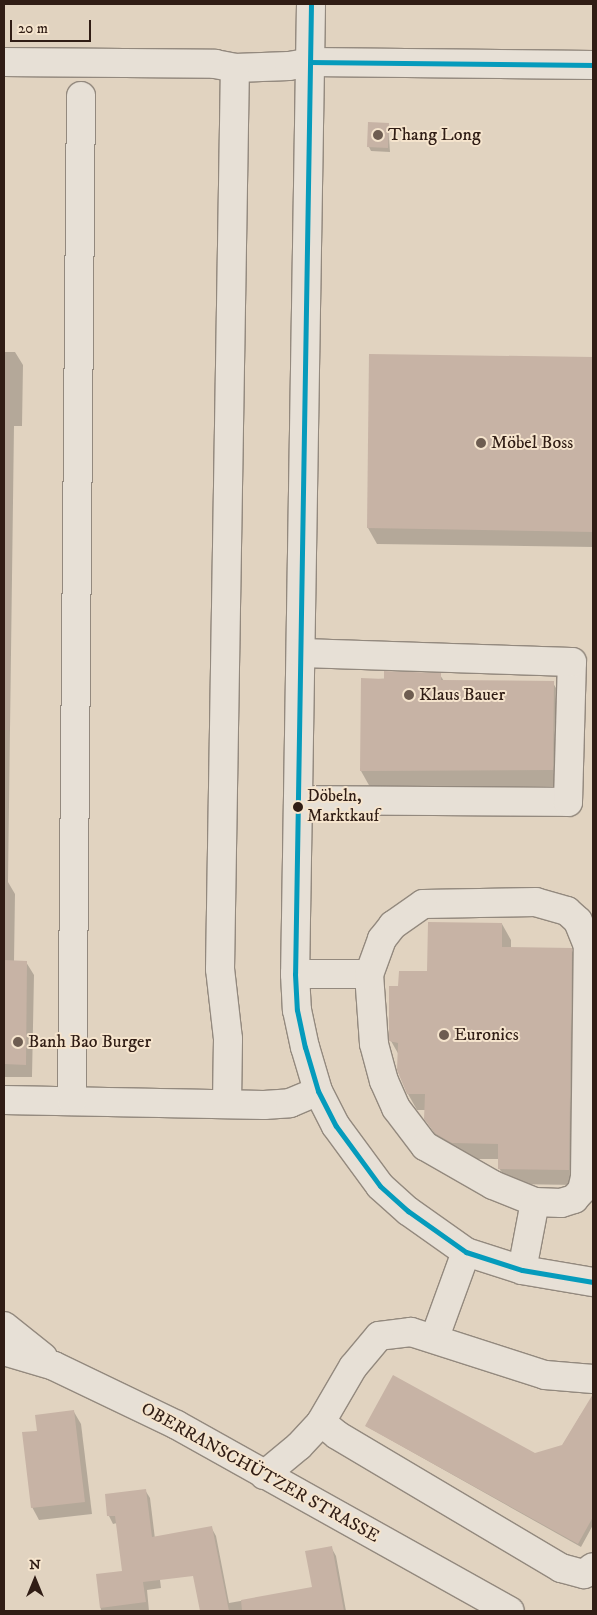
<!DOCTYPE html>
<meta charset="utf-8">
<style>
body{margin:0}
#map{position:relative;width:597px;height:1615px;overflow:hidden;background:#e1d3c0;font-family:"IM FELL DW Pica",serif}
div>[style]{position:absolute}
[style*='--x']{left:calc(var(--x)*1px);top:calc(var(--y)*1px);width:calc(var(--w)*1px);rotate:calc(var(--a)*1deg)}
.shadow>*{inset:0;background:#0003}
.building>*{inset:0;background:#c7b3a5}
.roads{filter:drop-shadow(1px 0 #93897e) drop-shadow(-1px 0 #93897e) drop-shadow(0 1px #93897e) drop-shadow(0 -1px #93897e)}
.minor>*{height:28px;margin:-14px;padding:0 14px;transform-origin:14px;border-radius:14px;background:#e7e0d6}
.bus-1>*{height:5px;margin:-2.5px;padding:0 2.5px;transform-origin:2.5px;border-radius:2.5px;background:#059bbc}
.dots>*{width:14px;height:14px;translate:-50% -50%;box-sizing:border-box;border:2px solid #f5e4cd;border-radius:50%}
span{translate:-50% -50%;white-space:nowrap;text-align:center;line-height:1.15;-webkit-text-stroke:4px #f5e4cd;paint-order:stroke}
.bus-label{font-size:17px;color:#301d15}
.left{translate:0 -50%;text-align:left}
.poi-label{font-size:18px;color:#301d15}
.street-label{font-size:18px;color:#301d15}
.frame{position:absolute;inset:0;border:5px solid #301d15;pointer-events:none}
.north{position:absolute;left:10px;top:1555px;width:50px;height:50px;-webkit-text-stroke:4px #f5e4cd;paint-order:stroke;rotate:0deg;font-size:14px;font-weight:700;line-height:20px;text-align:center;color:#301d15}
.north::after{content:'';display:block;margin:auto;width:18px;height:22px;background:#301d15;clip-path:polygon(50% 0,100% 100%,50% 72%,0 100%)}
.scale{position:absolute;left:10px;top:20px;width:81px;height:22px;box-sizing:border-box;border:2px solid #301d15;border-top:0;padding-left:6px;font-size:15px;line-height:18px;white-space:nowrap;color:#301d15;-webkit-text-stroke:4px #f5e4cd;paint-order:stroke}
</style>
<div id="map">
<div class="shadow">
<i style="clip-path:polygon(388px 125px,390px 152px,371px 151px,369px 147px)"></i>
<i style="clip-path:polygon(4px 352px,15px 352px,23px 365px,22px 426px,14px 426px,8px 882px,15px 894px,14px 962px,26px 962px,34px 975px,32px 1077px,4px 1077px)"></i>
<i style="clip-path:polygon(370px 355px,593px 359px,593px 547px,377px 544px,368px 528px)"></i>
<i style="clip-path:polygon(440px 675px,444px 681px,553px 683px,562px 698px,561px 786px,370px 787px,361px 771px,363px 680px)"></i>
<i style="clip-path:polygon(502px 924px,511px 940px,511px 948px,571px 949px,580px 965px,578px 1185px,509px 1184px,499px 1168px,500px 1159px,462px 1159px,446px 1150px,425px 1119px,426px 1110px,417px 1110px,408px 1094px,399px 1055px,391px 1041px,400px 988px)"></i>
<i style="clip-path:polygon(74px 1412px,81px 1424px,92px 1514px,39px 1520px,32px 1507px,39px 1432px)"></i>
<i style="clip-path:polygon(580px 1416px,593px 1423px,593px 1525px,581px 1547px,366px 1426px,535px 1455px,563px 1446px)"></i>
<i style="clip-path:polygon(145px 1490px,150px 1498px,161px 1588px,147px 1590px,149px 1611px,101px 1611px,97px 1575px,124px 1572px,117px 1523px,113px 1524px,109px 1516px,106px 1495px)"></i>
<i style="clip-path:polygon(211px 1527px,216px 1536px,229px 1603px,313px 1588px,331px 1547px,336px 1556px,346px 1611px,201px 1611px,186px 1532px)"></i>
</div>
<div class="building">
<i style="clip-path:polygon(368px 122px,389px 123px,388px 148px,367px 147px)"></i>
<i style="clip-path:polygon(369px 354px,593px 357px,593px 532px,367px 528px)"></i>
<i style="clip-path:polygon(384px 671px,441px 673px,441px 680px,554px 681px,553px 770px,360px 771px,361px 678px,384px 679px)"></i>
<i style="clip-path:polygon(428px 922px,502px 923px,502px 947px,572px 948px,569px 1170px,498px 1169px,498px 1144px,452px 1143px,436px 1134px,424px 1119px,425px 1094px,407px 1094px,397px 1070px,398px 1043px,389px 1041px,389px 986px,398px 986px,399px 971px,427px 971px)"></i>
<i style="clip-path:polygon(4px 960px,27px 961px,26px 1065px,4px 1064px)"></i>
<i style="clip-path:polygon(393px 1375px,535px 1453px,562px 1445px,593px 1394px,593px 1517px,578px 1544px,365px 1426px)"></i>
<i style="clip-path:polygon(74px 1410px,85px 1502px,31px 1508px,22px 1432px,37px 1431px,35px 1415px)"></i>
<i style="clip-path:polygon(146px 1489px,152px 1537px,212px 1526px,229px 1611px,200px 1611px,193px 1576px,143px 1582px,146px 1602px,100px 1608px,96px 1574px,122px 1571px,115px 1516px,107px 1516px,105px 1494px)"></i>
<i style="clip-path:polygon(332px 1546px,344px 1611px,242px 1611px,241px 1600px,312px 1587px,305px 1551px)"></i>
</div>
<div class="roads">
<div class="minor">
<i style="--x:311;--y:4;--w:970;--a:90.94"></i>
<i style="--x:295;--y:974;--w:36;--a:87"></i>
<i style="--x:297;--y:1010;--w:38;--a:78"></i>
<i style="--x:305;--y:1047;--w:46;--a:73.5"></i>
<i style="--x:318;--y:1091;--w:39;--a:63"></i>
<i style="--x:336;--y:1126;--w:74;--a:53.7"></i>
<i style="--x:380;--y:1186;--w:38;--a:42"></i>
<i style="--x:408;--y:1211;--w:71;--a:35.3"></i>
<i style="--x:466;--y:1252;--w:59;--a:17.8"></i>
<i style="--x:522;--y:1270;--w:72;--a:9.6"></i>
<i style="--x:4;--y:62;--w:211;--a:0.5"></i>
<i style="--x:215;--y:64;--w:20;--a:11"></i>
<i style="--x:235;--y:68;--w:54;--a:-2.1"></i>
<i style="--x:289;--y:66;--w:22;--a:-10"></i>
<i style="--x:311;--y:62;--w:282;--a:0.6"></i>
<i style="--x:299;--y:800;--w:269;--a:0.4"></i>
<i style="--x:568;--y:802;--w:140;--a:-88.4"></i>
<i style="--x:572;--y:662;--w:271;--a:-178.1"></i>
<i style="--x:295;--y:974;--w:74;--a:0"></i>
<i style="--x:369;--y:974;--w:70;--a:85.9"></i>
<i style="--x:374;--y:1044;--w:38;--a:75"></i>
<i style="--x:384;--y:1081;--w:30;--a:66"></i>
<i style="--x:396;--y:1108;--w:48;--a:52.7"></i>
<i style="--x:425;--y:1146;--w:78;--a:29.8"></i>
<i style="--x:493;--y:1185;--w:45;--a:22"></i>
<i style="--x:535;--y:1202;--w:26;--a:2"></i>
<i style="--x:561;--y:1203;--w:14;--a:-17"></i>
<i style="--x:574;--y:1199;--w:12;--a:-48"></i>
<i style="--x:582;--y:1190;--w:13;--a:-77"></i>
<i style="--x:585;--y:1177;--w:231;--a:-89.3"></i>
<i style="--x:588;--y:946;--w:27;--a:-112"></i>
<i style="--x:578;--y:921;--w:15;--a:-138"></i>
<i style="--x:567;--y:911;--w:32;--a:-164"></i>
<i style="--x:536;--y:902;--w:113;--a:179"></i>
<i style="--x:423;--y:904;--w:37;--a:145"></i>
<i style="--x:393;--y:925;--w:18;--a:128"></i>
<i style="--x:382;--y:939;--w:37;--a:110"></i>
<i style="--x:4;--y:1100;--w:260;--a:1.1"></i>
<i style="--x:264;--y:1105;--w:26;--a:-4"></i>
<i style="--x:290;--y:1103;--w:30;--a:-23"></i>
<i style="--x:72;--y:1101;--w:1005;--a:-89.49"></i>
<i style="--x:227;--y:1103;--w:64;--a:-89.1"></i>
<i style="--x:228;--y:1039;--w:70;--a:-96.5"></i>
<i style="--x:220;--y:969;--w:901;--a:-89.05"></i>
<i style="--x:522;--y:1270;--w:69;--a:-79.2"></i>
<i style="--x:4;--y:1326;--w:50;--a:38.5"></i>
<i style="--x:435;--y:1337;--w:90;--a:-70"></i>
<i style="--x:4;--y:1351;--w:52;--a:16.7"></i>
<i style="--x:54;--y:1366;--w:136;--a:25.6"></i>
<i style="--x:177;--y:1425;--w:381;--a:29.2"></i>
<i style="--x:593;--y:1379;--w:48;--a:-175.2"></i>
<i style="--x:545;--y:1375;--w:141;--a:-162.2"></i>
<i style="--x:411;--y:1332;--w:32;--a:173"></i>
<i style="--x:379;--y:1336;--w:40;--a:130"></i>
<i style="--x:353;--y:1367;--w:64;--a:120.2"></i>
<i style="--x:321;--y:1422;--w:21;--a:39"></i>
<i style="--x:337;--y:1435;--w:261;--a:30.7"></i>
<i style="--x:561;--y:1568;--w:24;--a:15"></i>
<i style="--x:584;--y:1574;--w:11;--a:-38"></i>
<i style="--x:264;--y:1475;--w:45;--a:-39.6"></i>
<i style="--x:299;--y:1446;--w:33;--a:-47"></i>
</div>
</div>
<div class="bus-1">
<i style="--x:311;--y:4;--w:970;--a:90.94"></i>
<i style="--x:295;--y:974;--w:36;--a:87"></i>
<i style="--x:297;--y:1010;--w:38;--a:78"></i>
<i style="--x:305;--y:1047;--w:46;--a:73.5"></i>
<i style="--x:318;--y:1091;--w:39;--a:63"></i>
<i style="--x:336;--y:1126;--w:74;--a:53.7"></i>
<i style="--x:380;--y:1186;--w:38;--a:42"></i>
<i style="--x:408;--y:1211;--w:71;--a:35.3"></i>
<i style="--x:466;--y:1252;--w:59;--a:17.8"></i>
<i style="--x:522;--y:1270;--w:72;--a:9.6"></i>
<i style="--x:311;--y:62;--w:282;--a:0.6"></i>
</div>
<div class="dots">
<i style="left:378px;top:135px;background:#6e5d51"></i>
<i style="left:481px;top:443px;background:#6e5d51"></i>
<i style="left:409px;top:695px;background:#6e5d51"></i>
<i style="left:298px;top:807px;background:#301d15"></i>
<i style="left:444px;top:1035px;background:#6e5d51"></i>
<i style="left:18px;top:1042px;background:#6e5d51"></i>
</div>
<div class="bus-label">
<span class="left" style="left:307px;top:807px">Döbeln,<br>Marktkauf</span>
</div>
<div class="poi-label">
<span class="left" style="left:388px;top:135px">Thang Long</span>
<span class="left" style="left:491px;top:443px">Möbel Boss</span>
<span class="left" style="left:419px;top:695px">Klaus Bauer</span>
<span class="left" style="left:454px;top:1035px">Euronics</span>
<span class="left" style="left:28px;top:1042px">Banh Bao Burger</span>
</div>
<div class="street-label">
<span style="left:260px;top:1473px;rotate:29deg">OBERRANSCHÜTZER STRASSE</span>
</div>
<div class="frame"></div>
<div class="north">N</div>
<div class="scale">20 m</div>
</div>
